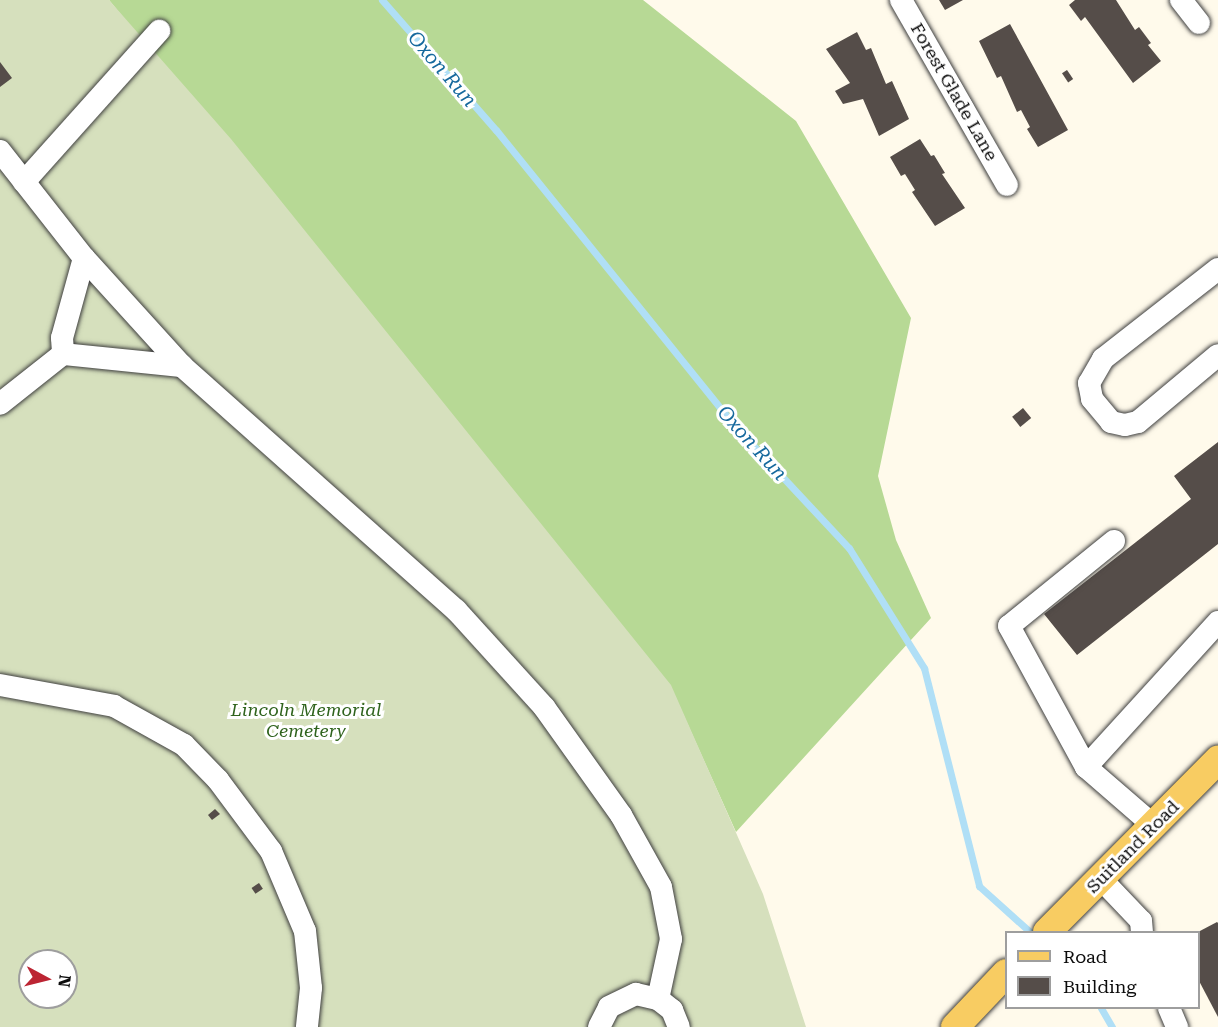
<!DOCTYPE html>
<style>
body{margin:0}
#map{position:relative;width:1218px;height:1027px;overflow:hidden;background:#fffaeb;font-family:"Roboto Serif",serif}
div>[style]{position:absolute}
.forest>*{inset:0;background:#b7d995}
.cemetery>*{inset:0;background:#d6e0bd}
.stream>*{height:7px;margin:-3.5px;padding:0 3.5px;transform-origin:3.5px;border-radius:3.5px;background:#b0dff6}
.building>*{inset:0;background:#554d49;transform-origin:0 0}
.roads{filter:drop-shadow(0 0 2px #3f3f3f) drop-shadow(0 0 2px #3f3f3f)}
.minor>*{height:22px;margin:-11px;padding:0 11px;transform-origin:11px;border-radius:11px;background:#fff}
.major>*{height:28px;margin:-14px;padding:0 14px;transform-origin:14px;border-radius:14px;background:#f8cc62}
span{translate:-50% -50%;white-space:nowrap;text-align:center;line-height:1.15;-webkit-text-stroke:6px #fff;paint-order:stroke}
.street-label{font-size:18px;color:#0c0c0c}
.park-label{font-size:18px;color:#2f631d;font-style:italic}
.water-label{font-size:20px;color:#16699d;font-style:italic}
.legend{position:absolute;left:1005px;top:931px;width:195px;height:78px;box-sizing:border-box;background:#fff;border:2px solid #9e9e9e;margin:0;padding:8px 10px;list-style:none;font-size:18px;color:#0c0c0c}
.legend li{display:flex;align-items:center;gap:12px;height:30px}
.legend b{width:30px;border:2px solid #9e9e9e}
.north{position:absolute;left:18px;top:949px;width:60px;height:60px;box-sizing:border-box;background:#fff;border:2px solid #9e9e9e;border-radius:50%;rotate:97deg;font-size:16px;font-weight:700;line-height:24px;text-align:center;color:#0c0c0c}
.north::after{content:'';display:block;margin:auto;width:21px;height:27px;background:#bc2533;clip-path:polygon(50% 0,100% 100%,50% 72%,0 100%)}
</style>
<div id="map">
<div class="forest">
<i style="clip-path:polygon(109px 0,643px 0,796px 121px,911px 318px,878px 476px,896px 540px,931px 618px,736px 832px,675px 696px)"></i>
</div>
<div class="cemetery">
<i style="clip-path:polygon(evenodd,0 0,109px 0,231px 139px,671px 685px,763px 894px,806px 1027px,0 1027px,0 0,30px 961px,66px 961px,66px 997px,30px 997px,30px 961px)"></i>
</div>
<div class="stream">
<i style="left:382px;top:0;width:173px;rotate:48.8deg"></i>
<i style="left:496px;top:130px;width:382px;rotate:51.1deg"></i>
<i style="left:736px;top:427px;width:166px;rotate:47deg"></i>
<i style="left:849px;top:548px;width:142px;rotate:58deg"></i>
<i style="left:924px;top:668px;width:225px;rotate:75.8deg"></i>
<i style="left:979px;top:886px;width:69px;rotate:42deg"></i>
<i style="left:1101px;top:1008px;width:22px;rotate:60deg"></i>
</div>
<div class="building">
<i style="clip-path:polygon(939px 0,963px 0,945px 10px)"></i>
<i style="clip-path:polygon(1075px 0,1116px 0,1135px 30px,1139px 27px,1151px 43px,1148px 45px,1161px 61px,1133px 83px,1085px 17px,1081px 21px,1069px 5px)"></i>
<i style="clip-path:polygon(1010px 24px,1068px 130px,1038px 147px,1027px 129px,1030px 127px,1021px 110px,1017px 112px,1001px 76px,997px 78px,979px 41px)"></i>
<i style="clip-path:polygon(857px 32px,866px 50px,871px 48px,886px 84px,892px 81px,909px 119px,879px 136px,863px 99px,843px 104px,835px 91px,850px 83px,826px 49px)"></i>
<i style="clip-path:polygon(0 62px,12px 78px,0 87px)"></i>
<i style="left:1067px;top:70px;width:11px;height:6px;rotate:56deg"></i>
<i style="clip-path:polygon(920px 139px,931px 156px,934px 155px,945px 173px,942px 174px,965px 208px,935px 226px,912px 192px,915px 190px,905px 174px,901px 176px,890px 157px)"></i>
<i style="left:1023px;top:408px;width:13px;height:14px;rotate:51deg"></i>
<i style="clip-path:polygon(1218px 442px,1218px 544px,1077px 655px,1044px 614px,1191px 499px,1174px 476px)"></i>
<i style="clip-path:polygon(215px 809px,220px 814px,212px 820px,208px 815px)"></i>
<i style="left:259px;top:883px;width:7px;height:9px;rotate:56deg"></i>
<i style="clip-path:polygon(1217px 922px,1218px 923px,1218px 1017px,1198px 979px,1198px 932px)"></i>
</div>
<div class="roads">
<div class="minor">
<i style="left:901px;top:0;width:213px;rotate:60.2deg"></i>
<i style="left:1181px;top:0;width:29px;rotate:52deg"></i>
<i style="left:0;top:151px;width:136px;rotate:51.9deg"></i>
<i style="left:84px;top:258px;width:83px;rotate:105.4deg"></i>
<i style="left:62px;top:338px;width:16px;rotate:86deg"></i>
<i style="left:63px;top:354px;width:80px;rotate:141.6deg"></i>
<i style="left:24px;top:182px;width:203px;rotate:-48.2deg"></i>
<i style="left:84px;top:258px;width:146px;rotate:47.8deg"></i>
<i style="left:182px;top:366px;width:367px;rotate:41.7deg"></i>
<i style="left:456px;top:610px;width:131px;rotate:47.8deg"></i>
<i style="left:544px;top:707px;width:133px;rotate:54.5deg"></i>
<i style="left:621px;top:815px;width:82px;rotate:60.9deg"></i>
<i style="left:661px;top:887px;width:53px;rotate:79.1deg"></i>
<i style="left:671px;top:939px;width:61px;rotate:102.2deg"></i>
<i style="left:1218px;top:269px;width:146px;rotate:142deg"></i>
<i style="left:1103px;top:359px;width:28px;rotate:120deg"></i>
<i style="left:1089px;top:383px;width:16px;rotate:79deg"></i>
<i style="left:1092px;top:399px;width:30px;rotate:50deg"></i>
<i style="left:1111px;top:422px;width:14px;rotate:12deg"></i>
<i style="left:1125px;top:425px;width:13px;rotate:-13deg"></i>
<i style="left:1138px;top:422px;width:104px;rotate:-39.9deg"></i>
<i style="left:63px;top:354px;width:120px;rotate:5.8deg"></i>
<i style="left:1114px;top:541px;width:135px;rotate:141deg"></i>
<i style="left:1009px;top:626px;width:161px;rotate:61.4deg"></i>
<i style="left:1086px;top:767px;width:90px;rotate:40.9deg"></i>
<i style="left:0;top:685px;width:116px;rotate:10.4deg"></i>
<i style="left:114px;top:706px;width:80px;rotate:29.1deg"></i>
<i style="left:184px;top:745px;width:49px;rotate:45.8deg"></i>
<i style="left:218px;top:780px;width:89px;rotate:53.3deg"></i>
<i style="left:271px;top:851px;width:87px;rotate:67deg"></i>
<i style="left:305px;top:931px;width:57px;rotate:84deg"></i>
<i style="left:311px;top:988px;width:39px;rotate:96deg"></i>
<i style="left:1086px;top:767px;width:196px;rotate:-47.7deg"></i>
<i style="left:1101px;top:879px;width:58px;rotate:46.4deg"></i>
<i style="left:1141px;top:921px;width:11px;rotate:85deg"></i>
<i style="left:1169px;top:1008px;width:21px;rotate:67deg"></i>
<i style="left:599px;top:1027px;width:22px;rotate:-63deg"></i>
<i style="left:609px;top:1007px;width:30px;rotate:-26deg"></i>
<i style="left:636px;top:994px;width:23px;rotate:13deg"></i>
<i style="left:658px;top:999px;width:18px;rotate:38deg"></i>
<i style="left:672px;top:1010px;width:18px;rotate:68deg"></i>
</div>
<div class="major">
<i style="left:1047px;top:932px;width:243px;rotate:-45.2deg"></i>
<i style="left:955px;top:1027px;width:74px;rotate:-46.6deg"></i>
</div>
</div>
<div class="street-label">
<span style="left:954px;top:92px;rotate:60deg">Forest Glade Lane</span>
<span style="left:1133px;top:847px;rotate:-45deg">Suitland Road</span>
</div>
<div class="park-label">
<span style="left:306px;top:721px">Lincoln Memorial<br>Cemetery</span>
</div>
<div class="water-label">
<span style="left:442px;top:69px;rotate:49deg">Oxon Run</span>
<span style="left:752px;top:443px;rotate:48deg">Oxon Run</span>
</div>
<ul class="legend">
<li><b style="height:8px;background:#f8cc62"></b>Road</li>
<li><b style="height:16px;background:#554d49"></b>Building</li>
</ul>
<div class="north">N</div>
</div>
